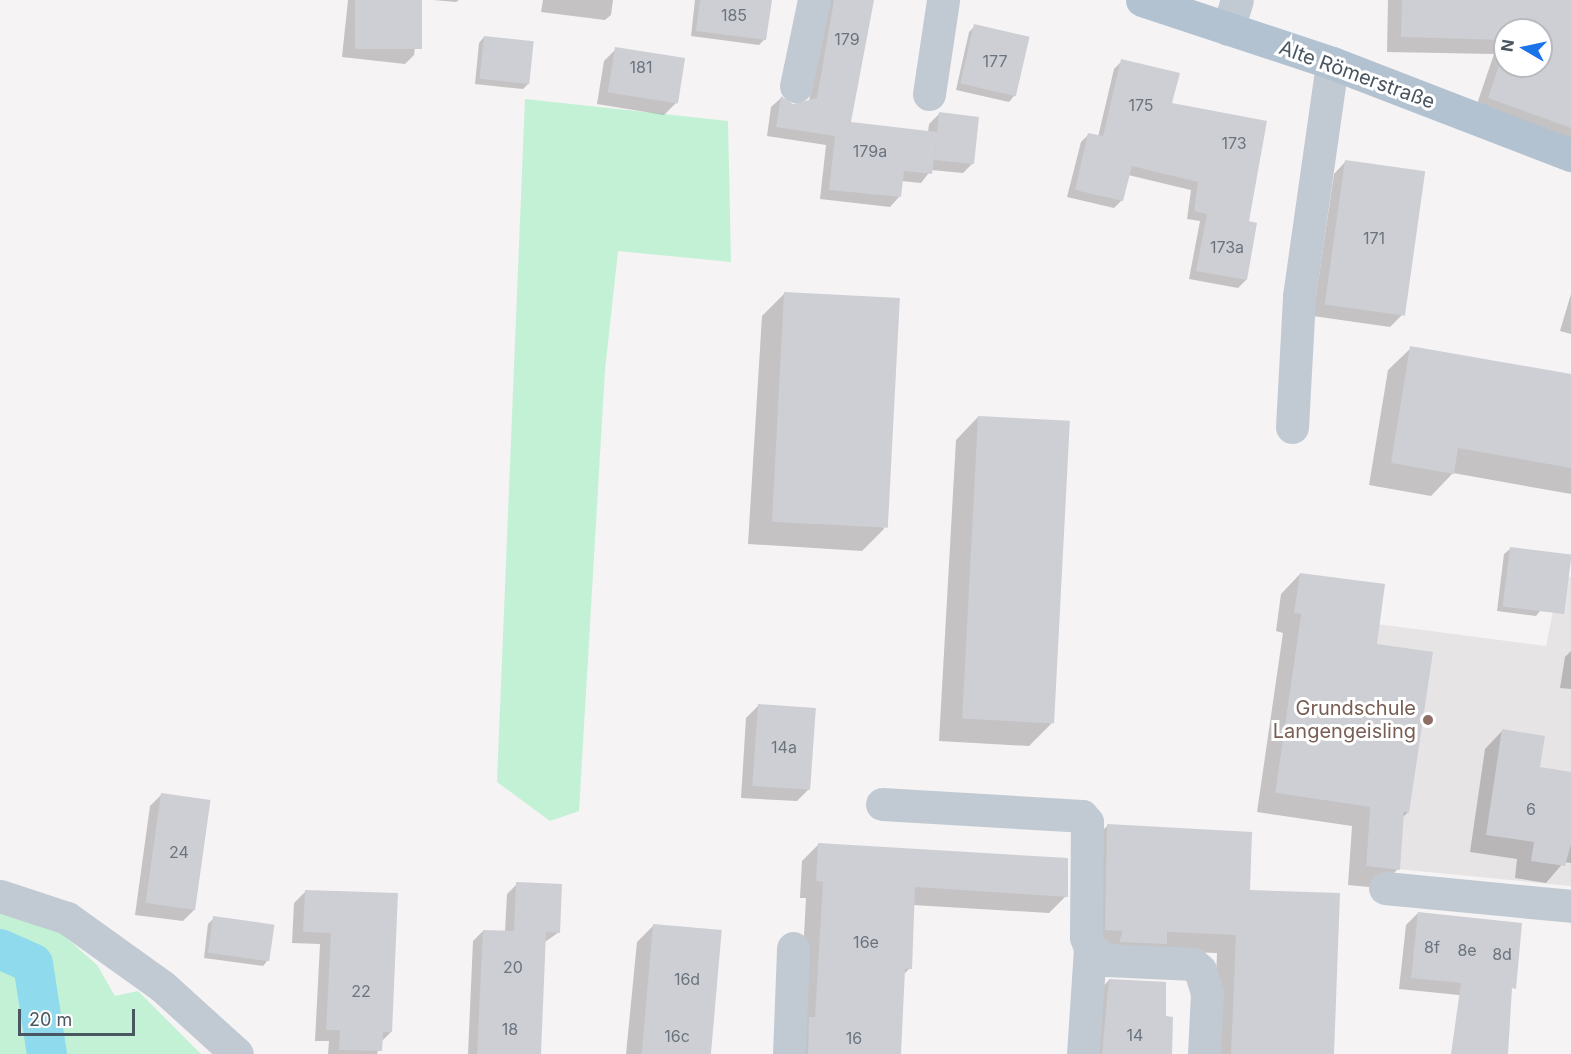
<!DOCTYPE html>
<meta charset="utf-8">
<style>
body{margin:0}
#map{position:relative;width:1571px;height:1054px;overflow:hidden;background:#f5f3f3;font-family:Inter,sans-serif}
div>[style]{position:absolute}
.education>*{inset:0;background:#e6e4e5}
.green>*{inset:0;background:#c3f1d5}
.shadow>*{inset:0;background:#0003}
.canal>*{height:40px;margin:-20px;padding:0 20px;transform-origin:20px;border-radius:20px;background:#90daee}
.building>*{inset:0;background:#cdcfd5;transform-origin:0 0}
.minor>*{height:33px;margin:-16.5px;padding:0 16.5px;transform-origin:16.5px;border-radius:16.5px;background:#c1cad2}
.major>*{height:33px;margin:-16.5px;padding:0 16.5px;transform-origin:16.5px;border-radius:16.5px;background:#b3c2d1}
.dots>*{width:16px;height:16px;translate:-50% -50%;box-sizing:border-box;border:3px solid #fff;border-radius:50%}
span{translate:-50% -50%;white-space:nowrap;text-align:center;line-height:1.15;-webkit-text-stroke:6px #fff;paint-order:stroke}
.number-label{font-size:16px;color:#6b747e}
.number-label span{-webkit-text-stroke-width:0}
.street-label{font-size:20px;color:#4a5661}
.education-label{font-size:20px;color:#785e54}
.right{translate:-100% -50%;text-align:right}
.north{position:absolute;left:1493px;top:18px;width:60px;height:60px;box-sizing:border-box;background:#fff;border:2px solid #b7bbc0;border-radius:50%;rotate:279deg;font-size:16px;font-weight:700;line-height:24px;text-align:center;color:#4a5661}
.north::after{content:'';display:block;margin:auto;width:21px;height:27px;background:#1a73e8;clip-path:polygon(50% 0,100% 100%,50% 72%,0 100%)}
.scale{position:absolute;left:18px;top:1009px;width:117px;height:27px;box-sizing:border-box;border:3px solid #4a5661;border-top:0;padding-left:8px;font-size:18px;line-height:21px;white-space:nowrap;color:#4a5661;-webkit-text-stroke:4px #fff;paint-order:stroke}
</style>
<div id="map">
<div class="education">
<i style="clip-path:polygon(1560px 576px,1571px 577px,1571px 886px,1366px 866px,1370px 807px,1275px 793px,1301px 614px,1546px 646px)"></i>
</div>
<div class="green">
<i style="clip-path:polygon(525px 99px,728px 121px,731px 262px,618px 251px,605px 370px,579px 811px,550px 821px,497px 782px)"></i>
<i style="clip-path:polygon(0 914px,51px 924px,97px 965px,115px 996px,138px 991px,201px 1054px,0 1054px)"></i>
</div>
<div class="shadow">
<i style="clip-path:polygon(348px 0,421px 0,414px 55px,405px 64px,342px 57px)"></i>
<i style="clip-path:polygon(433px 0,459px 0,456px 2px)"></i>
<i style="clip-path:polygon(543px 0,613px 0,611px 15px,605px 20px,541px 12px)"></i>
<i style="clip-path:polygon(695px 0,770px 0,765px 39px,759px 45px,691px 36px)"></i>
<i style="clip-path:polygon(830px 0,871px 0,850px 124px,928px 132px,929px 124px,939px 114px,973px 163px,963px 173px,931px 170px,921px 183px,901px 181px,899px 197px,890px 207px,820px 199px,826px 145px,767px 136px,771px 107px,781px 98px,792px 106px,809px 101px)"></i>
<i style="clip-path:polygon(evenodd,1388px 0,1571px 0,1571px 148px,1474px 113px,1494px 54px,1387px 52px,1388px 0,1505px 30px,1541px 30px,1541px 66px,1505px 66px,1505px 30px)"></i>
<i style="clip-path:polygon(975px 26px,1014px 96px,1009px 102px,956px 90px,969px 32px)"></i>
<i style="clip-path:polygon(484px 37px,529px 83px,523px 89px,475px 84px,479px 43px)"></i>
<i style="clip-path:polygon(616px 49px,676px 103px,664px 115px,597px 104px,604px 61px)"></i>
<i style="clip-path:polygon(1122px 61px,1171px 104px,1247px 223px,1246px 280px,1238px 288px,1189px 279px,1200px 221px,1187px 219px,1191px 190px,1128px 175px,1122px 200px,1114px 208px,1067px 197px,1081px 142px,1089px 134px,1098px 137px,1114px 69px)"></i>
<i style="clip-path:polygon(1346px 161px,1402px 315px,1390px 327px,1313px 316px,1334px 174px)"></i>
<i style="clip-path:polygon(784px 294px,884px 529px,862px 551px,748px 544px,762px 316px)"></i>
<i style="clip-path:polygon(1571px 294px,1571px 334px,1560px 331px)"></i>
<i style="clip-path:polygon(1411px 348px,1571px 376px,1571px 494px,1453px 473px,1431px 496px,1369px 485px,1388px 370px)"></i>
<i style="clip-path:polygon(978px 417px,1051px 724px,1029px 746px,939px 741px,956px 440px)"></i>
<i style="clip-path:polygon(1510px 549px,1541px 610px,1536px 616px,1497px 611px,1504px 554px)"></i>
<i style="clip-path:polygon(1300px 574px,1375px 645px,1408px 812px,1402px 818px,1398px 869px,1379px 888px,1348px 885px,1352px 826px,1257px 812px,1283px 633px,1276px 631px,1281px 594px)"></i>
<i style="clip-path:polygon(1571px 651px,1571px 689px,1560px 688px,1565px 657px)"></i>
<i style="clip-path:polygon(758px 706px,809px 789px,797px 801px,741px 798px,746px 718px)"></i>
<i style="clip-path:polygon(1502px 731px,1538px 769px,1571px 773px,1571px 863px,1564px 862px,1546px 883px,1515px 878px,1517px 859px,1470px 852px,1485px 749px)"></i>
<i style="clip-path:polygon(162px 794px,195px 909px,183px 921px,135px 915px,150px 806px)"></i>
<i style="clip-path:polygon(1108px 825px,1248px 891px,1332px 1054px,1213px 1054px,1217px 953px,1158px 951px,1101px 961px,1089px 845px)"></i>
<i style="clip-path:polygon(819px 844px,1066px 896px,1049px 913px,913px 905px,910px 968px,903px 975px,900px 1054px,792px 1054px,799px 1029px,806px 898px,800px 898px,802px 861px)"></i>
<i style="clip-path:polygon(517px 884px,559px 932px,545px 942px,540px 1054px,468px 1054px,473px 941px,483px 931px,505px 932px,507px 894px)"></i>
<i style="clip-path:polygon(306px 891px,391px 1032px,381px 1042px,377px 1054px,328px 1054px,329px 1041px,315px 1041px,320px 944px,292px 943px,294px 903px)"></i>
<i style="clip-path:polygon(1418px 913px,1469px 996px,1399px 989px,1406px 925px)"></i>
<i style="clip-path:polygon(214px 918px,268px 960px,263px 966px,204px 958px,208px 924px)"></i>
<i style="clip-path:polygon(654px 925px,709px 1054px,626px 1054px,637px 942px)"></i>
<i style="clip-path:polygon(1109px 980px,1164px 1018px,1170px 1054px,1092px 1054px,1097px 993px)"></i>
</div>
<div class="canal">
<i style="left:0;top:949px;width:36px;rotate:24deg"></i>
<i style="left:33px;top:964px;width:91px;rotate:81.2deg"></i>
</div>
<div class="building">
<i style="left:355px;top:0;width:67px;height:49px"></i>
<i style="clip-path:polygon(700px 0,772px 0,766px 40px,696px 31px)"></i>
<i style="clip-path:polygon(834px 0,874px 0,851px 122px,937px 132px,939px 112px,979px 117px,974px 164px,934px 160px,937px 133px,932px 174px,904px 171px,901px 197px,829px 190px,835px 136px,776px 127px,781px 96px,793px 104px,817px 98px)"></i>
<i style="clip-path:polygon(1402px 0,1571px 0,1571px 128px,1488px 98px,1505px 48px,1505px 66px,1541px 66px,1541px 30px,1505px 30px,1505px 40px,1401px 37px)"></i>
<i style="left:974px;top:24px;width:57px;height:61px;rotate:13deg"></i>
<i style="left:484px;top:36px;width:50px;height:43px;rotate:6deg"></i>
<i style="left:615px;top:47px;width:71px;height:46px;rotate:9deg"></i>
<i style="clip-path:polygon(1121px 59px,1180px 73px,1172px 103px,1267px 121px,1249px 221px,1257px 223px,1247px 280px,1196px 271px,1207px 214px,1194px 211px,1198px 182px,1132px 166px,1123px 201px,1075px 190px,1088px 133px,1103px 136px)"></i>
<i style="left:1345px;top:160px;width:81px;height:146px;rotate:8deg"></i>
<i style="left:784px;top:292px;width:116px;height:230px;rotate:3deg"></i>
<i style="clip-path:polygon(1410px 346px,1571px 374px,1571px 468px,1458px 448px,1454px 474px,1391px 463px)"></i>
<i style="left:978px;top:416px;width:92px;height:303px;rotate:3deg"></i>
<i style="left:1510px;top:547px;width:62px;height:60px;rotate:7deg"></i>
<i style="clip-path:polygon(1300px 573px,1385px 584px,1377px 644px,1433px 652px,1409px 813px,1404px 812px,1400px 870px,1366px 866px,1370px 807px,1275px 793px,1301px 614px,1294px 613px)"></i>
<i style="left:758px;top:704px;width:58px;height:82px;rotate:4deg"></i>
<i style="clip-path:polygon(1502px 729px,1545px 736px,1540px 767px,1571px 772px,1571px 844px,1565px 866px,1531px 861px,1534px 842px,1486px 835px)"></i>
<i style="left:161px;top:793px;width:50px;height:111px;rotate:8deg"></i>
<i style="clip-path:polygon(1107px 824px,1252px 832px,1250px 890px,1340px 893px,1334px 1054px,1231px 1054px,1236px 935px,1167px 932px,1167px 944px,1119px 942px,1123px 931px,1105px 930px)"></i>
<i style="clip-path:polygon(818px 843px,1068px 858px,1068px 897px,915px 887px,912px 969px,905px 969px,901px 1054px,808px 1054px,809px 1017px,815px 1017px,823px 882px,816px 881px)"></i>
<i style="clip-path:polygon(516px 882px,562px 884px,560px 933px,546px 932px,541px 1054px,477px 1054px,483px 930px,514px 931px)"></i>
<i style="clip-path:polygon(305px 890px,398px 893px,392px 1032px,383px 1032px,382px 1051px,339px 1050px,340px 1030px,326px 1030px,331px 933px,303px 932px)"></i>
<i style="clip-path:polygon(1418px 912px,1522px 923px,1516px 989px,1512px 988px,1508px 1054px,1451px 1054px,1461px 983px,1411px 978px)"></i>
<i style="left:213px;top:916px;width:62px;height:37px;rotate:8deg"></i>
<i style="left:653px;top:924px;width:69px;height:131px;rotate:5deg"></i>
<i style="clip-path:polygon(1109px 979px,1166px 982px,1166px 1016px,1173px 1017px,1172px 1054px,1102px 1054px)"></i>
</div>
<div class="minor">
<i style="left:1228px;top:29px;width:30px;rotate:-73deg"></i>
<i style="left:796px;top:86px;width:88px;rotate:-78.2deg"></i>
<i style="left:929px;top:94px;width:95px;rotate:-81.5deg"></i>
<i style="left:1292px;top:427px;width:131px;rotate:-86.9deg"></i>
<i style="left:1299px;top:296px;width:235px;rotate:-81.9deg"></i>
<i style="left:882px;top:804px;width:200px;rotate:3.4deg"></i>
<i style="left:1082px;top:816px;width:8px;rotate:50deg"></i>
<i style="left:1087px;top:822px;width:115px;rotate:90.5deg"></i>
<i style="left:1086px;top:937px;width:12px;rotate:70deg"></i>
<i style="left:1090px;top:948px;width:21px;rotate:35deg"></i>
<i style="left:1107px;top:960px;width:86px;rotate:2.7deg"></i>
<i style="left:1193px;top:964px;width:9px;rotate:41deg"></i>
<i style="left:1200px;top:970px;width:24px;rotate:73deg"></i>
<i style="left:1207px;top:993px;width:61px;rotate:92.8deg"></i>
<i style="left:1385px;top:888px;width:187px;rotate:5.5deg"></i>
<i style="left:0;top:896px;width:71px;rotate:18.2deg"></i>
<i style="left:67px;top:918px;width:117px;rotate:35.6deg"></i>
<i style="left:162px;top:986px;width:101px;rotate:42.2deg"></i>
<i style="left:789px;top:1054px;width:106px;rotate:-87.8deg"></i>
<i style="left:1083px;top:1054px;width:106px;rotate:-86.2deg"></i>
</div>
<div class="major">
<i style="left:1142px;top:0;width:200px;rotate:18.3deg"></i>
<i style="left:1332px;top:63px;width:256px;rotate:21.1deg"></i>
</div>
<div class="dots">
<i style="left:1428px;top:720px;background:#8d6e63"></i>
</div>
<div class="number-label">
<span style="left:734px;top:15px">185</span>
<span style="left:847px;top:39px">179</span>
<span style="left:995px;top:61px">177</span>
<span style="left:641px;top:67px">181</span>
<span style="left:1141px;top:105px">175</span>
<span style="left:1234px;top:143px">173</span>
<span style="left:870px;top:151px">179a</span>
<span style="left:1374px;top:238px">171</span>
<span style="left:1227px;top:247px">173a</span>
<span style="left:784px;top:747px">14a</span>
<span style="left:1531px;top:809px">6</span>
<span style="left:179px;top:852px">24</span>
<span style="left:866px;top:942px">16e</span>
<span style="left:1432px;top:947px">8f</span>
<span style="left:1467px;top:950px">8e</span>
<span style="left:1502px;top:954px">8d</span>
<span style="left:513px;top:967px">20</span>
<span style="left:687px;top:979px">16d</span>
<span style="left:361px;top:991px">22</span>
<span style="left:510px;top:1029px">18</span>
<span style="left:1135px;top:1035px">14</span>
<span style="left:677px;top:1036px">16c</span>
<span style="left:854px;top:1038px">16</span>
</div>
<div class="street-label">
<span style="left:1357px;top:75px;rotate:20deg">Alte Römerstraße</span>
</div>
<div class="education-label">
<span class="right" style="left:1416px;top:720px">Grundschule<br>Langengeisling</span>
</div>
<div class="north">N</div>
<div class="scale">20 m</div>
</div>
